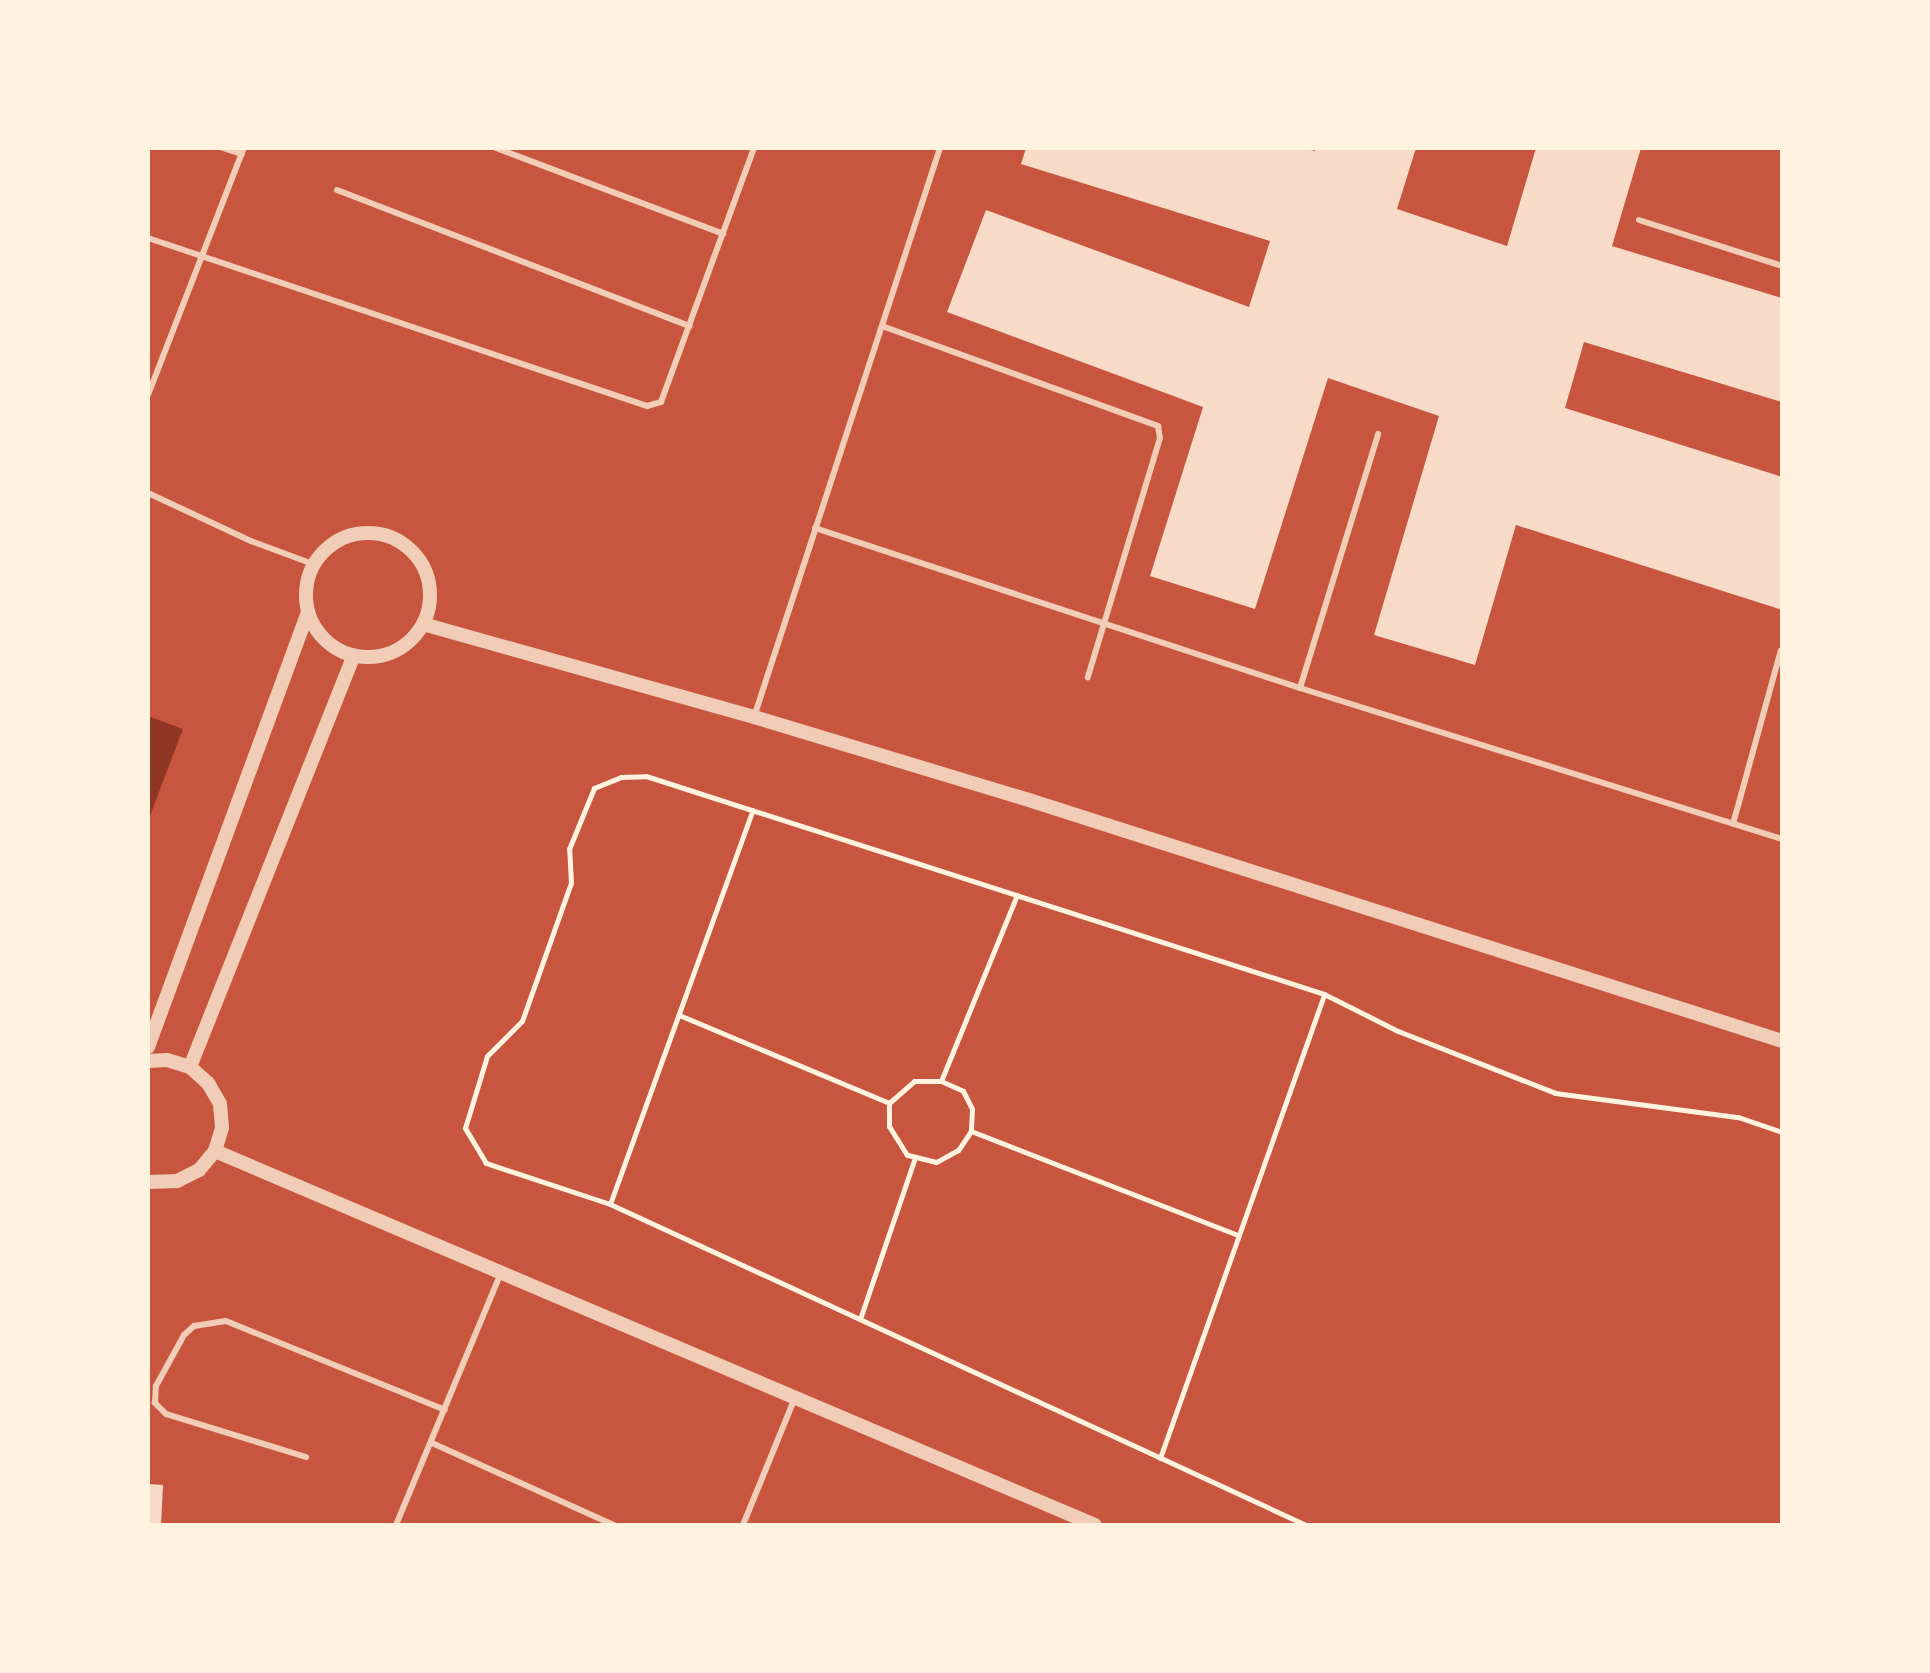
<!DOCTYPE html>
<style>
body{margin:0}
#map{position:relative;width:1930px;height:1673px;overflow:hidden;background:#c8553d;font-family:"Source Sans 3",sans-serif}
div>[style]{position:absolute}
.water>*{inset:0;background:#8f3625}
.building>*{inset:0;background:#f7dbc8}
.path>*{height:5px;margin:-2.5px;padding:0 2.5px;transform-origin:2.5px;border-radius:2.5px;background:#fff3e0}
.service>*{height:6px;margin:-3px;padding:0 3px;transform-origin:3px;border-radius:3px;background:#f1ccb7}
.tertiary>*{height:14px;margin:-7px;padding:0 7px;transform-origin:7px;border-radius:7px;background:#f1ccb7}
.tertiary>.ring{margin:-7px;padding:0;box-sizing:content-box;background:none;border:14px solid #f1ccb7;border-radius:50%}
span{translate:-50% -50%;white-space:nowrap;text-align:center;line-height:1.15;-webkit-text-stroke:6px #fff3e0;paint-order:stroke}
.frame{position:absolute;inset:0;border:150px solid #fff3e0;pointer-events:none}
</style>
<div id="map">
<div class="water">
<i style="clip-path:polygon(148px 716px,183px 729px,148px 821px)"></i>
</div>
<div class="building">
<i style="clip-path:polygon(1026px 148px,1304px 148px,1315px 151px,1316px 148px,1416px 148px,1397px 209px,1507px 246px,1536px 148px,1641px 148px,1612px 246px,1782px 298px,1782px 402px,1584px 342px,1565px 408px,1782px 477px,1782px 610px,1516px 525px,1475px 665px,1374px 635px,1439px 416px,1328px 378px,1255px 609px,1150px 576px,1203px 407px,947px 312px,986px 210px,1249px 307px,1270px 241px,1021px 164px)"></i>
<i style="clip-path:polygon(148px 1484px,163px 1485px,161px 1525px,148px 1525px)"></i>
</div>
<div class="path">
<i style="left:679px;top:1015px;width:228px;rotate:22.7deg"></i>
<i style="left:914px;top:1081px;width:27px"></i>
<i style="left:941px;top:1081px;width:24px;rotate:24deg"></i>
<i style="left:963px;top:1091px;width:20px;rotate:63deg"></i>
<i style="left:972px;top:1109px;width:22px;rotate:93deg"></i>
<i style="left:971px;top:1131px;width:23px;rotate:124deg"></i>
<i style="left:958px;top:1150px;width:25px;rotate:151deg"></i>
<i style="left:936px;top:1162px;width:30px;rotate:-166deg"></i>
<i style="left:907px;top:1155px;width:34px;rotate:-122deg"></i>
<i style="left:889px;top:1126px;width:23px;rotate:-90deg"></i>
<i style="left:889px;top:1103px;width:33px;rotate:-41deg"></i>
<i style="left:941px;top:1081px;width:201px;rotate:-67.8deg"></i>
<i style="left:971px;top:1131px;width:287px;rotate:21.3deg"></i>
<i style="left:610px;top:1204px;width:419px;rotate:-70.1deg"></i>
<i style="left:860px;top:1319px;width:171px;rotate:-71.2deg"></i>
<i style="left:1160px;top:1458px;width:492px;rotate:-70.5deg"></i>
<i style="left:1306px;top:1525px;width:766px;rotate:-155.24deg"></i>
<i style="left:610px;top:1204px;width:131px;rotate:-161.7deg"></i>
<i style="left:486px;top:1163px;width:41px;rotate:-121deg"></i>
<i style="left:465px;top:1128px;width:75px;rotate:-73deg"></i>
<i style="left:487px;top:1056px;width:49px;rotate:-45deg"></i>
<i style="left:522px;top:1021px;width:146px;rotate:-70.5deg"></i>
<i style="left:571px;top:883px;width:34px;rotate:-93deg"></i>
<i style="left:569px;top:849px;width:66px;rotate:-67.7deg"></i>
<i style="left:594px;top:788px;width:29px;rotate:-22deg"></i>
<i style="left:621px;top:777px;width:25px;rotate:-2deg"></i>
<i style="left:646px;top:776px;width:712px;rotate:17.82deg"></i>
<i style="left:1324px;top:994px;width:83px;rotate:26.6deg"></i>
<i style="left:1398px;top:1031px;width:169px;rotate:21.5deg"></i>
<i style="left:1555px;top:1093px;width:185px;rotate:7.5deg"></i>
<i style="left:1738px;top:1117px;width:46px;rotate:18.8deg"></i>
</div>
<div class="service">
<i style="left:223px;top:148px;width:20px;rotate:18deg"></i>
<i style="left:496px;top:148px;width:243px;rotate:20.7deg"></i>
<i style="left:337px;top:190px;width:378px;rotate:21.1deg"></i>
<i style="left:1639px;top:220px;width:150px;rotate:17.8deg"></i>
<i style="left:148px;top:238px;width:527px;rotate:18.61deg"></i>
<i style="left:647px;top:406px;width:15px;rotate:-16deg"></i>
<i style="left:661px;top:402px;width:270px;rotate:-69.9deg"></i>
<i style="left:882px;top:326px;width:294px;rotate:19.9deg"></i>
<i style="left:1158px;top:426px;width:12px;rotate:81deg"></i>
<i style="left:1160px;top:438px;width:250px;rotate:106.8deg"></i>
<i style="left:148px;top:395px;width:265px;rotate:-68.8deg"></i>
<i style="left:148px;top:493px;width:114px;rotate:25deg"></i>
<i style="left:251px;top:541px;width:66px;rotate:20.4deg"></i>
<i style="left:815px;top:528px;width:511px;rotate:18.26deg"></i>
<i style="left:1300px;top:688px;width:505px;rotate:17.39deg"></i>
<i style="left:1300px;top:688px;width:266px;rotate:-72.9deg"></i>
<i style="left:754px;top:717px;width:599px;rotate:-71.9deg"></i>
<i style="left:1733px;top:824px;width:180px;rotate:-74.6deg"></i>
<i style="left:432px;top:1443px;width:200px;rotate:24.3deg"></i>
<i style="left:306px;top:1457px;width:146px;rotate:-162.9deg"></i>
<i style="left:166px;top:1414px;width:16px;rotate:-135deg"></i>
<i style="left:155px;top:1403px;width:17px;rotate:-87deg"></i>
<i style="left:156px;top:1386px;width:58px;rotate:-61.2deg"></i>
<i style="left:184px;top:1335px;width:13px;rotate:-42deg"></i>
<i style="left:194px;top:1326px;width:32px;rotate:-9deg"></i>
<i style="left:226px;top:1321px;width:236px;rotate:22.1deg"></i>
<i style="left:396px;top:1525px;width:273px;rotate:-67.4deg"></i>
<i style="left:743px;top:1525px;width:135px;rotate:-67.8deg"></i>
</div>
<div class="tertiary">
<i class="ring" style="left:306px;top:533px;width:110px;height:110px"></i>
<i style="left:423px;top:624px;width:344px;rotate:15.7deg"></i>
<i style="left:754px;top:717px;width:290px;rotate:16.8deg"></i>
<i style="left:1032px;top:801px;width:787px;rotate:17.74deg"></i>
<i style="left:148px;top:1047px;width:463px;rotate:-69.8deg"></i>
<i style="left:148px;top:1061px;width:19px;rotate:-3deg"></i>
<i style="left:167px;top:1060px;width:24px;rotate:17deg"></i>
<i style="left:190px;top:1067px;width:24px;rotate:42deg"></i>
<i style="left:208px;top:1083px;width:24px;rotate:60deg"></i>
<i style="left:220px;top:1104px;width:24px;rotate:85deg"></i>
<i style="left:222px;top:1128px;width:24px;rotate:107deg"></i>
<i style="left:215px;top:1151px;width:25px;rotate:130deg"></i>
<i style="left:199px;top:1170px;width:25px;rotate:153deg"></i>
<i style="left:177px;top:1181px;width:29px;rotate:178deg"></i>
<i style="left:190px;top:1067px;width:443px;rotate:-68.3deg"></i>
<i style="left:215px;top:1151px;width:956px;rotate:23.03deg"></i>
</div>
<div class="frame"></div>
</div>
